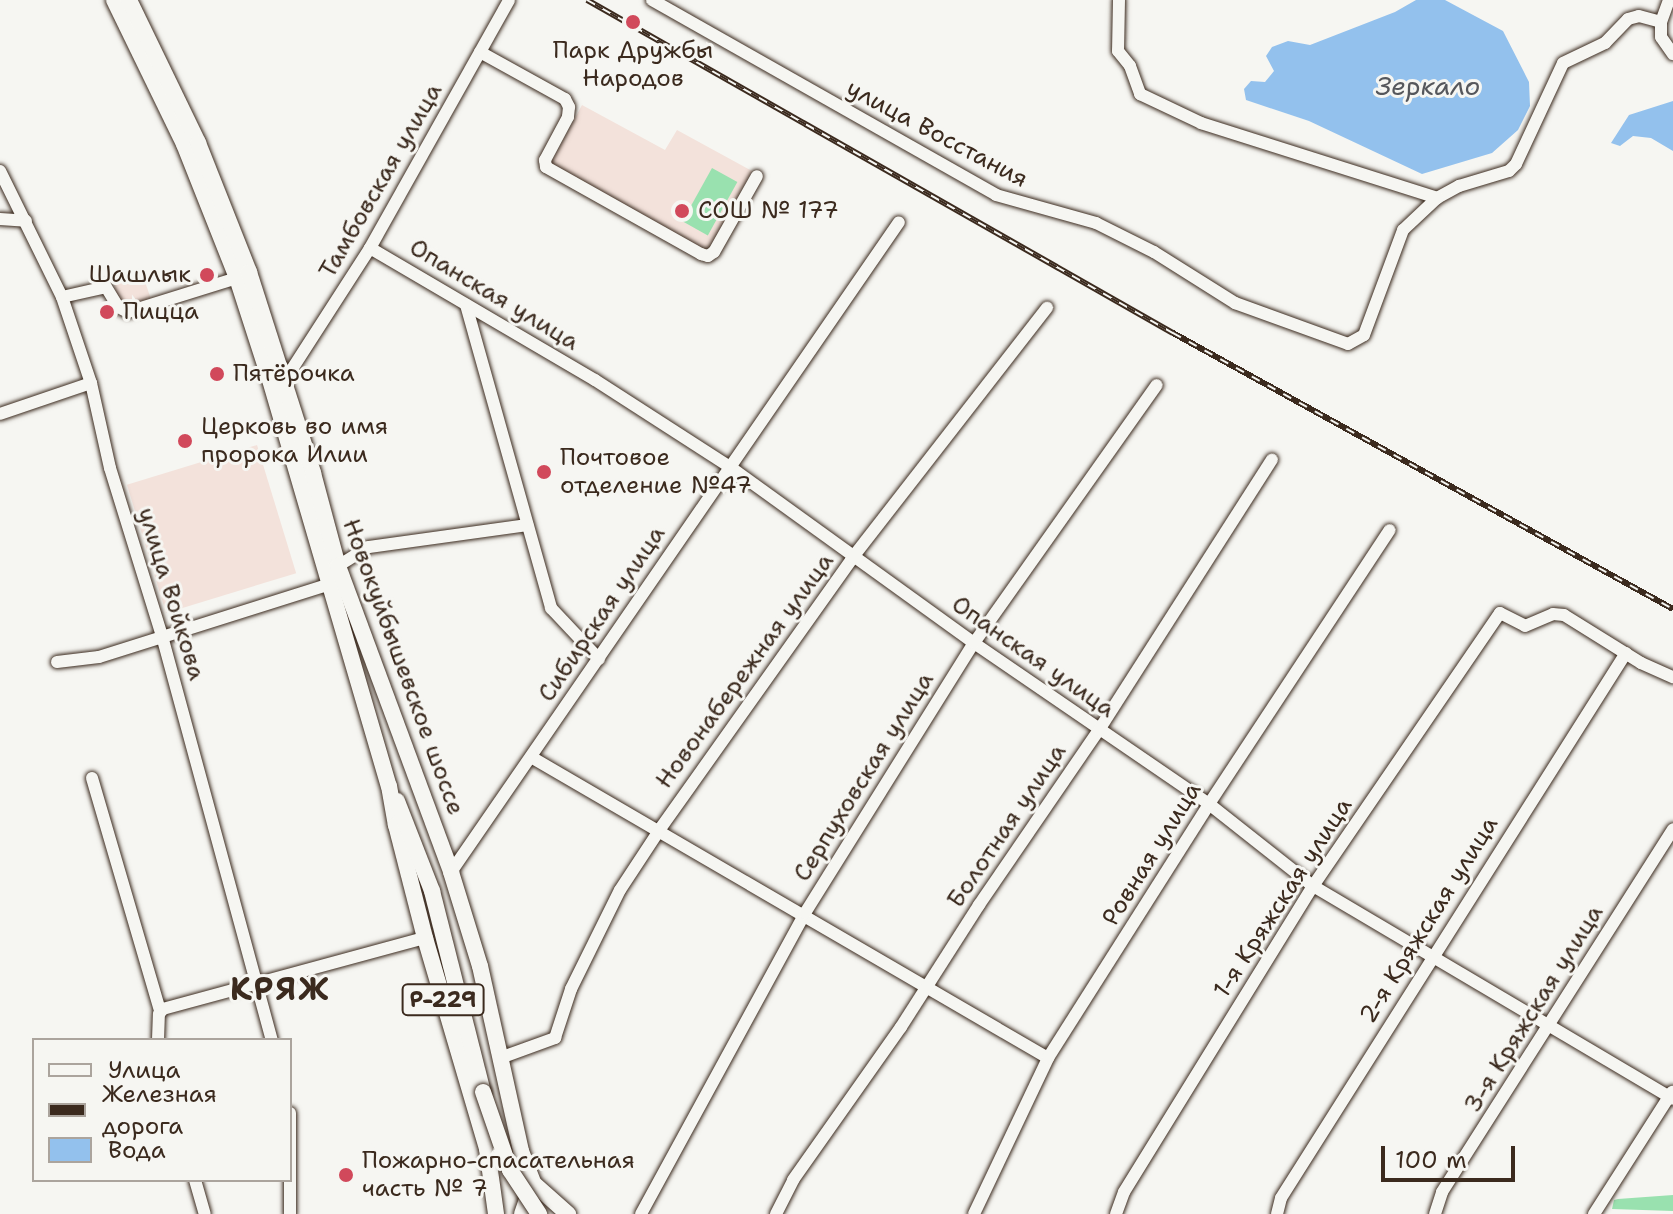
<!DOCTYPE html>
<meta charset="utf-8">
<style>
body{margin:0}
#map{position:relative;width:1673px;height:1214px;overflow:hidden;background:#f6f6f2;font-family:"Shantell Sans",sans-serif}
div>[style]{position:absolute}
.built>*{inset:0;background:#f3e2db;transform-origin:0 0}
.green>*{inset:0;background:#99e1af;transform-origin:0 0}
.water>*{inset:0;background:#93c1ed}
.roads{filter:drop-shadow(0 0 2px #3b2a1e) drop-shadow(0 0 2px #3b2a1e)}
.minor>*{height:12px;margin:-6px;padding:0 6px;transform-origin:6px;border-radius:6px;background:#f6f6f2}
.major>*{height:16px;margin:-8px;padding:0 8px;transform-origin:8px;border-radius:8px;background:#f6f6f2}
.rail>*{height:6px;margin-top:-3px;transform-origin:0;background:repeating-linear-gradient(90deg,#f6f6f2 0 9px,#3b2a1e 0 18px);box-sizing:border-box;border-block:2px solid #3b2a1e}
.bridges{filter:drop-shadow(0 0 2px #3b2a1e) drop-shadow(0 0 2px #3b2a1e)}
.major-bridge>*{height:16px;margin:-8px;padding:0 8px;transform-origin:8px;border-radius:8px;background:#f6f6f2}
.dots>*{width:22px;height:22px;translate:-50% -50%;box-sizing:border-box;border:4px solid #f6f6f2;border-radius:50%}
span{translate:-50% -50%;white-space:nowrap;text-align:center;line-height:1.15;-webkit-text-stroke:6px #f6f6f2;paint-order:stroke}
.shield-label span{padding:2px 6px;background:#f6f6f2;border:2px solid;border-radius:6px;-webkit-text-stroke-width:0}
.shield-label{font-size:22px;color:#3b2a1e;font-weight:700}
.poi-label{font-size:24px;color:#3b2a1e}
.left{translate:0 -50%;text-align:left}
.right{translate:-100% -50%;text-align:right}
.street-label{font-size:24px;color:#3b2a1e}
.water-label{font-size:26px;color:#55575c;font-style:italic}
.district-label{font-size:32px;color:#3b2a1e;font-weight:700;letter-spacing:2px}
.legend{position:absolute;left:32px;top:1038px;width:260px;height:144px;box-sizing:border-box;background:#f6f6f2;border:2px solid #aba49d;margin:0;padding:10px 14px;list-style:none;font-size:24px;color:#3b2a1e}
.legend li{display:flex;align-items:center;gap:16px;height:40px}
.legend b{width:40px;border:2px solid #aba49d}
.scale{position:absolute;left:1381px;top:1146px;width:134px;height:36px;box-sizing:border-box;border:4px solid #3b2a1e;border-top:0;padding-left:10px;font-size:24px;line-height:28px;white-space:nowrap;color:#3b2a1e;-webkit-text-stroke:6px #f6f6f2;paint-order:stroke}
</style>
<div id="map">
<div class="built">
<i style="clip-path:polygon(582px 105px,665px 150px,677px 130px,752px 171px,708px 251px,550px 165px)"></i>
<i style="clip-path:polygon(142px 273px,152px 302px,128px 310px,120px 303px,113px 282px)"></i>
<i style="left:257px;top:445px;width:134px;height:136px;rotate:73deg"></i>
</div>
<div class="green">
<i style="left:712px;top:168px;width:29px;height:61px;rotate:29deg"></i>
<i style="clip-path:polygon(1673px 1195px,1673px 1211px,1612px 1209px,1614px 1200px,1618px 1199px)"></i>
</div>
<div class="water">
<i style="clip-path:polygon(1416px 0,1445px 0,1503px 31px,1529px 82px,1530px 106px,1518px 130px,1492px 153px,1422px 174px,1309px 121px,1246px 100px,1244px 89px,1251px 81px,1265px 82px,1274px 71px,1266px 56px,1272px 47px,1288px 41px,1310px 45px,1395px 12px)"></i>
<i style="clip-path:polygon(1673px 101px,1673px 151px,1651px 138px,1633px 136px,1620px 146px,1611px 143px,1629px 115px)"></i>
</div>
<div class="roads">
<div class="minor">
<i style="left:652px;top:0;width:395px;rotate:29.5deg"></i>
<i style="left:996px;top:195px;width:104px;rotate:15.6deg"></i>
<i style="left:1096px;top:223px;width:65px;rotate:26.6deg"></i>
<i style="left:1154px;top:252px;width:96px;rotate:32.2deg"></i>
<i style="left:1235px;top:303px;width:120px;rotate:19.9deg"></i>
<i style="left:1348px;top:344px;width:18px;rotate:-29deg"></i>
<i style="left:1364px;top:335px;width:112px;rotate:-69.6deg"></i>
<i style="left:1403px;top:230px;width:47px;rotate:-43.3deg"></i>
<i style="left:1437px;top:198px;width:25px;rotate:-29deg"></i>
<i style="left:1459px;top:186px;width:52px;rotate:-16.7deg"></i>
<i style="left:1509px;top:171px;width:10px;rotate:-45deg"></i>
<i style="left:1516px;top:164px;width:111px;rotate:-65deg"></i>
<i style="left:1563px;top:63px;width:47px;rotate:-25.5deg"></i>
<i style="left:1605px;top:43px;width:33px;rotate:-46deg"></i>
<i style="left:1628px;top:19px;width:11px;rotate:-15deg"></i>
<i style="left:1639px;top:16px;width:23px;rotate:15deg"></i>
<i style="left:1119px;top:0;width:51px;rotate:91.1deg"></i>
<i style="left:1118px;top:51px;width:19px;rotate:51deg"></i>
<i style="left:1130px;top:66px;width:30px;rotate:70deg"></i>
<i style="left:1140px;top:94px;width:68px;rotate:25.4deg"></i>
<i style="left:1201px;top:123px;width:248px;rotate:17.6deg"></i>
<i style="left:1669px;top:0;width:23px;rotate:110deg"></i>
<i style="left:1661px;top:22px;width:15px;rotate:90deg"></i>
<i style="left:1661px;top:37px;width:21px;rotate:55deg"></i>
<i style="left:480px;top:52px;width:97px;rotate:28.9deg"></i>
<i style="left:565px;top:99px;width:9px;rotate:63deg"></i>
<i style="left:569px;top:107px;width:10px;rotate:96deg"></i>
<i style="left:568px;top:117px;width:49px;rotate:118.1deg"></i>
<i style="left:545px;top:160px;width:7px;rotate:82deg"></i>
<i style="left:546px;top:167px;width:178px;rotate:29.3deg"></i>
<i style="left:701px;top:254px;width:7px;rotate:16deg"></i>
<i style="left:708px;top:256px;width:7px;rotate:-34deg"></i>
<i style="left:714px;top:252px;width:87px;rotate:-60.5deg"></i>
<i style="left:0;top:171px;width:140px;rotate:63.8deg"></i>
<i style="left:62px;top:297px;width:91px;rotate:71.4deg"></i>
<i style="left:91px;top:383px;width:87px;rotate:77.4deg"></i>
<i style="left:110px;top:468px;width:176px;rotate:72.8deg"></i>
<i style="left:162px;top:636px;width:419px;rotate:74.8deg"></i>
<i style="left:0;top:219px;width:26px;rotate:4deg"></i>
<i style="left:370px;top:248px;width:261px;rotate:30.4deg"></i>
<i style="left:595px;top:380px;width:161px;rotate:32.8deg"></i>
<i style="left:730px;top:467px;width:301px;rotate:35.8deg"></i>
<i style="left:974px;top:643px;width:285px;rotate:34.4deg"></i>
<i style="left:1209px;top:804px;width:132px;rotate:38.3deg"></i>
<i style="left:1313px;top:886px;width:418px;rotate:30.6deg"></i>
<i style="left:62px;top:297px;width:45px;rotate:-12.8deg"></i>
<i style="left:106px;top:287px;width:23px;rotate:59deg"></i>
<i style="left:118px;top:307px;width:11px;rotate:27deg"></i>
<i style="left:128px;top:312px;width:114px;rotate:-17.3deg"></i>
<i style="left:466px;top:305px;width:315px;rotate:74.3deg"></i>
<i style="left:551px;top:608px;width:70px;rotate:46.7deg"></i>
<i style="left:285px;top:380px;width:157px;rotate:-57.2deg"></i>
<i style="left:370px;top:248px;width:284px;rotate:-60.7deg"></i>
<i style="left:0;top:414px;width:96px;rotate:-18.8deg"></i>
<i style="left:338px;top:566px;width:36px;rotate:-32deg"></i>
<i style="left:369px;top:547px;width:160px;rotate:-7.9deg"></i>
<i style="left:57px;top:662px;width:42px;rotate:-6.8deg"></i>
<i style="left:99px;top:657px;width:240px;rotate:-17.5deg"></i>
<i style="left:531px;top:757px;width:598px;rotate:30.21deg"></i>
<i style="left:92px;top:778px;width:243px;rotate:73.7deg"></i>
<i style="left:451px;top:872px;width:789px;rotate:-55.42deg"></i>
<i style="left:158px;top:1040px;width:26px;rotate:-88deg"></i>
<i style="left:159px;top:1014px;width:6px;rotate:-51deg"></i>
<i style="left:163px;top:1009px;width:271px;rotate:-15.2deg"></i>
<i style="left:500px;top:1058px;width:59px;rotate:-20deg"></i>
<i style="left:555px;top:1038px;width:52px;rotate:-71.9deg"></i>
<i style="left:571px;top:989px;width:110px;rotate:-63.7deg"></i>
<i style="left:620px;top:890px;width:73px;rotate:-56.7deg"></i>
<i style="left:660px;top:829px;width:334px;rotate:-54.6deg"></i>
<i style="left:853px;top:557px;width:316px;rotate:-52.1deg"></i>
<i style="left:290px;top:1113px;width:101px;rotate:90deg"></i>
<i style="left:195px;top:1180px;width:35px;rotate:74deg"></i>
<i style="left:641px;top:1214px;width:343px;rotate:-61.4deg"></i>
<i style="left:805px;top:913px;width:319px;rotate:-58deg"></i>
<i style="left:974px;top:643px;width:316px;rotate:-54.7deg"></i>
<i style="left:776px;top:1214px;width:38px;rotate:-63deg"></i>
<i style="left:793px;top:1180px;width:187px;rotate:-54.8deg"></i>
<i style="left:901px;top:1027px;width:145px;rotate:-57.4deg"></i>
<i style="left:979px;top:905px;width:212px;rotate:-55.6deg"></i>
<i style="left:1099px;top:730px;width:321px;rotate:-57.4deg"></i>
<i style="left:974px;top:1214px;width:173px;rotate:-64.6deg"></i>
<i style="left:1048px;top:1058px;width:301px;rotate:-57.6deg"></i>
<i style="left:1209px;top:804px;width:328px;rotate:-56.6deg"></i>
<i style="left:1116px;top:1214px;width:23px;rotate:-70deg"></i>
<i style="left:1124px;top:1192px;width:360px;rotate:-58.3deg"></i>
<i style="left:1313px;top:886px;width:331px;rotate:-55.6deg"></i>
<i style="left:1500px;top:613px;width:28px;rotate:27deg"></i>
<i style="left:1525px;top:626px;width:30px;rotate:-23deg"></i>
<i style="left:1553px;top:614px;width:11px;rotate:5deg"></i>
<i style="left:1564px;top:615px;width:91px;rotate:31.9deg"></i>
<i style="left:1641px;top:663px;width:35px;rotate:24deg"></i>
<i style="left:1277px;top:1214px;width:16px;rotate:-76deg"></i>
<i style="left:1281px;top:1198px;width:645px;rotate:-57.67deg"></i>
<i style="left:1435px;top:1214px;width:23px;rotate:-72deg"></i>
<i style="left:1442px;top:1192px;width:430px;rotate:-57.5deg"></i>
<i style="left:1594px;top:1214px;width:145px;rotate:-57.4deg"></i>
</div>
<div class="major">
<i style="left:114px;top:0;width:160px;rotate:64.1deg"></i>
<i style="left:184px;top:144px;width:144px;rotate:68.4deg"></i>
<i style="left:237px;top:278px;width:107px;rotate:72.1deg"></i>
<i style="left:270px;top:380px;width:423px;rotate:73.7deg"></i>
<i style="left:389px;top:786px;width:40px;rotate:80deg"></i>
<i style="left:396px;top:825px;width:117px;rotate:75.6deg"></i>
<i style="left:425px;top:938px;width:220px;rotate:73.6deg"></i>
<i style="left:487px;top:1149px;width:66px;rotate:82.1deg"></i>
<i style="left:129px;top:0;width:159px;rotate:64.2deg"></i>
<i style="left:198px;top:143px;width:139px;rotate:68.4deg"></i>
<i style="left:249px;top:272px;width:211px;rotate:72.3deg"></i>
<i style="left:313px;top:473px;width:96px;rotate:75deg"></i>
<i style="left:338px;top:566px;width:326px;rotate:69.7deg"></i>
<i style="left:451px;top:872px;width:98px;rotate:72.9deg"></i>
<i style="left:480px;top:966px;width:189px;rotate:77.5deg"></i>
<i style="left:521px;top:1151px;width:34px;rotate:69deg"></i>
<i style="left:533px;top:1183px;width:47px;rotate:41.5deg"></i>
<i style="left:397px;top:801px;width:97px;rotate:68.7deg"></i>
<i style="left:432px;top:891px;width:207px;rotate:75.8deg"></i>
<i style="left:522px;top:1214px;width:28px;rotate:-71deg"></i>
</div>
</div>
<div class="rail">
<i style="left:587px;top:0;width:674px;rotate:29.61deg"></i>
<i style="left:1173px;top:333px;width:571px;rotate:28.9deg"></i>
</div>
<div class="bridges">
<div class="major-bridge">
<i style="left:483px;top:1092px;width:83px;rotate:70.9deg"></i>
<i style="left:510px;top:1170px;width:53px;rotate:56.6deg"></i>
</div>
</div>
<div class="dots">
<i style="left:633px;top:22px;background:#d1495b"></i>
<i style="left:682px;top:211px;background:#d1495b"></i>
<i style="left:207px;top:275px;background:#d1495b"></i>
<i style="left:107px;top:312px;background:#d1495b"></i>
<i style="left:217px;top:374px;background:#d1495b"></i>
<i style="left:185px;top:441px;background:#d1495b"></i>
<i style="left:544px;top:472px;background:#d1495b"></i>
<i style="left:346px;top:1175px;background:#d1495b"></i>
</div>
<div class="shield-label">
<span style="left:443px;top:1000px">Р-229</span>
</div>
<div class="poi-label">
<span style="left:633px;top:65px">Парк Дружбы<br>Народов</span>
<span class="left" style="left:698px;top:211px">СОШ № 177</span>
<span class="right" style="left:191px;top:275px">Шашлык</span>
<span class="left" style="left:123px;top:312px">Пицца</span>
<span class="left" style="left:233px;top:374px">Пятёрочка</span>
<span class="left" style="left:201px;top:441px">Церковь во имя<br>пророка Илии</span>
<span class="left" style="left:560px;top:472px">Почтовое<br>отделение №47</span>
<span class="left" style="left:362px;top:1175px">Пожарно-спасательная<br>часть № 7</span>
</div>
<div class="street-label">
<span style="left:937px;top:134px;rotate:28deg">улица Восстания</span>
<span style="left:381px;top:181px;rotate:-60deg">Тамбовская улица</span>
<span style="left:494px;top:295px;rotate:31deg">Опанская улица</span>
<span style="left:171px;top:594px;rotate:73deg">улица Войкова</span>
<span style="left:602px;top:614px;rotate:-56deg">Сибирская улица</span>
<span style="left:1033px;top:657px;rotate:35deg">Опанская улица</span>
<span style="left:403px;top:667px;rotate:70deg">Новокуйбышевское шоссе</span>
<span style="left:745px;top:671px;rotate:-54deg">Новонабережная улица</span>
<span style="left:864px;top:777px;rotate:-58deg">Серпуховская улица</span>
<span style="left:1007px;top:826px;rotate:-56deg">Болотная улица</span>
<span style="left:1152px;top:854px;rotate:-58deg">Ровная улица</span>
<span style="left:1283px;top:898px;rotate:-57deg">1-я Кряжская улица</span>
<span style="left:1429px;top:920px;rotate:-58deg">2-я Кряжская улица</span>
<span style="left:1534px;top:1009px;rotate:-58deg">3-я Кряжская улица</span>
</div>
<div class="water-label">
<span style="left:1428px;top:86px">Зеркало</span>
</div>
<div class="district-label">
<span style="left:280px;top:989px">КРЯЖ</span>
</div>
<ul class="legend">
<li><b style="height:10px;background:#f6f6f2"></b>Улица</li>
<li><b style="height:10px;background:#3b2a1e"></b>Железная дорога</li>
<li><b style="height:22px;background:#93c1ed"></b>Вода</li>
</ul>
<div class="scale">100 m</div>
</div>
